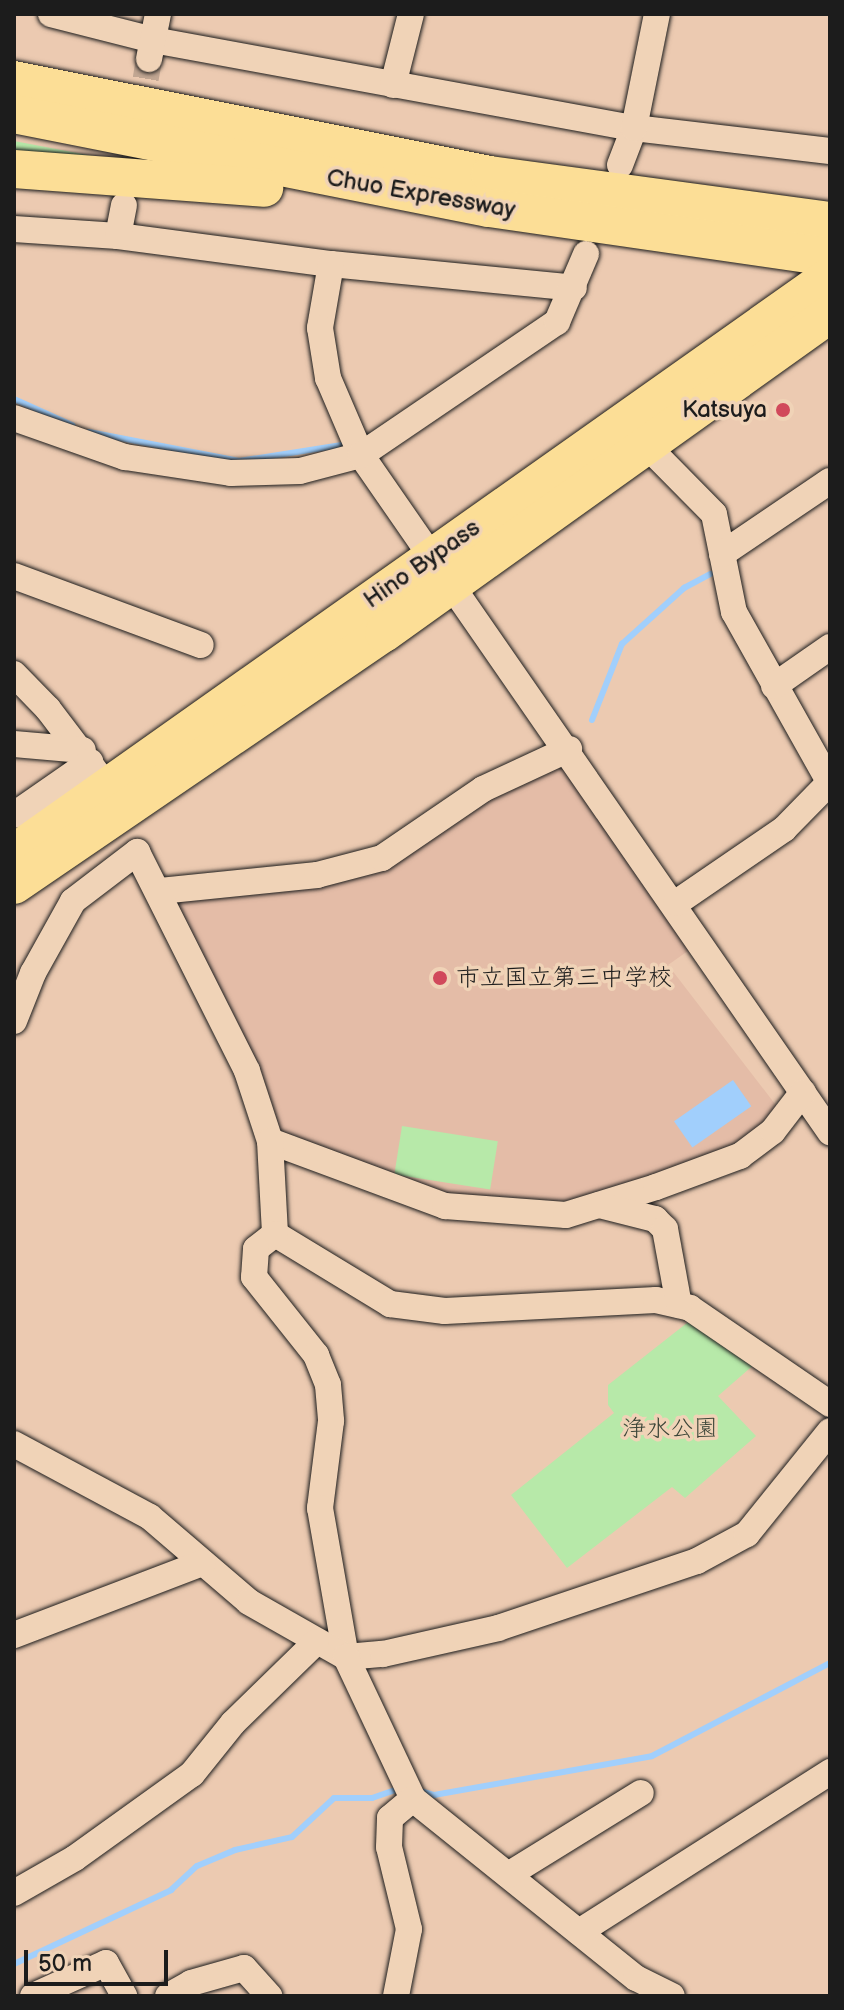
<!DOCTYPE html>
<meta charset="utf-8">
<style>
body{margin:0}
#map{position:relative;width:844px;height:2010px;overflow:hidden;background:#eccab1;font-family:"Balsamiq Sans","Klee One",sans-serif}
div>[style]{position:absolute}
.built>*{inset:0;background:#e4bca7}
.green>*{inset:0;background:#b7e9a9;transform-origin:0 0}
.water>*{inset:0;background:#a1cffc;transform-origin:0 0}
.stream>*{height:6px;margin:-3px;padding:0 3px;transform-origin:3px;border-radius:3px;background:#a1cffc}
.minor-tunnel>*{height:26px;margin-top:-13px;transform-origin:0;background:repeating-linear-gradient(90deg,#c2a793 0 26px,transparent 0 39px)}
.roads{filter:drop-shadow(0 0 2px #1c1c1c) drop-shadow(0 0 2px #1c1c1c)}
.minor>*{height:26px;margin:-13px;padding:0 13px;transform-origin:13px;border-radius:13px;background:#f0d3b7}
.highway>*{height:38px;margin:-19px;padding:0 19px;transform-origin:19px;border-radius:19px;background:#fcde96}
.dots>*{width:22px;height:22px;translate:-50% -50%;box-sizing:border-box;border:4px solid #f0d3b7;border-radius:50%}
span{translate:-50% -50%;white-space:nowrap;text-align:center;line-height:1.15;-webkit-text-stroke:7px #f0d3b7;paint-order:stroke}
.street-label{font-size:24px;color:#1c1c1c}
.poi-label{font-size:24px;color:#1c1c1c}
.right{translate:-100% -50%;text-align:right}
.left{translate:0 -50%;text-align:left}
.park-label{font-size:24px;color:#3b4538}
.frame{position:absolute;inset:0;border:16px solid #1c1c1c;pointer-events:none}
.scale{position:absolute;left:24px;top:1950px;width:144px;height:36px;box-sizing:border-box;border:4px solid #1c1c1c;border-top:0;padding-left:10px;font-size:24px;line-height:28px;white-space:nowrap;color:#1c1c1c;-webkit-text-stroke:6px #f0d3b7;paint-order:stroke}
</style>
<div id="map">
<div class="built">
<i style="clip-path:polygon(569px 749px,702px 941px,668px 965px,785px 1117px,773px 1131px,566px 1215px,445px 1206px,270px 1141px,160px 891px,382px 858px)"></i>
</div>
<div class="green">
<i style="clip-path:polygon(14px 141px,114px 160px,14px 161px)"></i>
<i style="left:402px;top:1126px;width:97px;height:49px;rotate:9deg"></i>
<i style="clip-path:polygon(692px 1319px,757px 1362px,718px 1396px,756px 1436px,685px 1498px,672px 1487px,567px 1568px,511px 1495px,614px 1413px,608px 1405px,608px 1385px)"></i>
</div>
<div class="water">
<i style="left:733px;top:1080px;width:32px;height:72px;rotate:55deg"></i>
</div>
<div class="stream">
<i style="left:14px;top:399px;width:64px;rotate:24.1deg"></i>
<i style="left:89px;top:432px;width:153px;rotate:10.9deg"></i>
<i style="left:239px;top:461px;width:104px;rotate:-8.8deg"></i>
<i style="left:592px;top:720px;width:82px;rotate:-68.5deg"></i>
<i style="left:622px;top:644px;width:84px;rotate:-42.1deg"></i>
<i style="left:684px;top:588px;width:30px;rotate:-28deg"></i>
<i style="left:421px;top:1791px;width:14px;rotate:17deg"></i>
<i style="left:434px;top:1795px;width:221px;rotate:-10.1deg"></i>
<i style="left:652px;top:1756px;width:201px;rotate:-27.6deg"></i>
<i style="left:14px;top:1964px;width:174px;rotate:-25.2deg"></i>
<i style="left:171px;top:1890px;width:35px;rotate:-43deg"></i>
<i style="left:197px;top:1866px;width:41px;rotate:-22.8deg"></i>
<i style="left:235px;top:1850px;width:58px;rotate:-12.8deg"></i>
<i style="left:292px;top:1837px;width:57px;rotate:-42.9deg"></i>
<i style="left:334px;top:1798px;width:38px"></i>
<i style="left:372px;top:1798px;width:31px;rotate:-19deg"></i>
</div>
<div class="minor-tunnel">
<i style="left:126px;top:194px;width:137px;rotate:-80.3deg"></i>
</div>
<div class="roads">
<div class="minor">
<i style="left:51px;top:14px;width:105px;rotate:14.3deg"></i>
<i style="left:153px;top:40px;width:489px;rotate:10.4deg"></i>
<i style="left:634px;top:128px;width:197px;rotate:6.7deg"></i>
<i style="left:149px;top:59px;width:46px;rotate:-78.7deg"></i>
<i style="left:393px;top:85px;width:73px;rotate:-75.8deg"></i>
<i style="left:620px;top:165px;width:40px;rotate:-69deg"></i>
<i style="left:634px;top:128px;width:116px;rotate:-78.6deg"></i>
<i style="left:14px;top:229px;width:104px;rotate:3.9deg"></i>
<i style="left:118px;top:236px;width:215px;rotate:7.5deg"></i>
<i style="left:331px;top:264px;width:244px;rotate:5.6deg"></i>
<i style="left:118px;top:236px;width:31px;rotate:-79deg"></i>
<i style="left:331px;top:264px;width:65px;rotate:99.8deg"></i>
<i style="left:320px;top:328px;width:51px;rotate:80.9deg"></i>
<i style="left:328px;top:378px;width:84px;rotate:66.8deg"></i>
<i style="left:361px;top:455px;width:824px;rotate:55.29deg"></i>
<i style="left:14px;top:418px;width:118px;rotate:19.4deg"></i>
<i style="left:125px;top:457px;width:107px;rotate:8.6deg"></i>
<i style="left:231px;top:473px;width:69px;rotate:-1.7deg"></i>
<i style="left:300px;top:471px;width:63px;rotate:-14.7deg"></i>
<i style="left:361px;top:455px;width:237px;rotate:-34.2deg"></i>
<i style="left:557px;top:322px;width:74px;rotate:-66.9deg"></i>
<i style="left:647px;top:446px;width:95px;rotate:45.4deg"></i>
<i style="left:714px;top:514px;width:100px;rotate:78.5deg"></i>
<i style="left:734px;top:612px;width:196px;rotate:60.7deg"></i>
<i style="left:722px;top:554px;width:130px;rotate:-34.1deg"></i>
<i style="left:14px;top:576px;width:199px;rotate:20.3deg"></i>
<i style="left:14px;top:674px;width:49px;rotate:45.8deg"></i>
<i style="left:48px;top:709px;width:96px;rotate:52.7deg"></i>
<i style="left:774px;top:686px;width:68px;rotate:-34.9deg"></i>
<i style="left:14px;top:744px;width:69px;rotate:5deg"></i>
<i style="left:14px;top:815px;width:93px;rotate:-34.9deg"></i>
<i style="left:160px;top:891px;width:158px;rotate:-5.8deg"></i>
<i style="left:317px;top:875px;width:67px;rotate:-14.7deg"></i>
<i style="left:382px;top:858px;width:122px;rotate:-34.3deg"></i>
<i style="left:483px;top:789px;width:95px;rotate:-24.9deg"></i>
<i style="left:676px;top:903px;width:131px;rotate:-34.4deg"></i>
<i style="left:784px;top:829px;width:66px;rotate:-45.6deg"></i>
<i style="left:14px;top:1021px;width:52px;rotate:-68.4deg"></i>
<i style="left:33px;top:973px;width:82px;rotate:-60.9deg"></i>
<i style="left:73px;top:901px;width:81px;rotate:-37.4deg"></i>
<i style="left:137px;top:852px;width:245px;rotate:63.3deg"></i>
<i style="left:247px;top:1071px;width:74px;rotate:71.8deg"></i>
<i style="left:270px;top:1141px;width:187px;rotate:20.4deg"></i>
<i style="left:445px;top:1206px;width:121px;rotate:4.3deg"></i>
<i style="left:566px;top:1215px;width:94px;rotate:-17.3deg"></i>
<i style="left:656px;top:1187px;width:90px;rotate:-20.3deg"></i>
<i style="left:740px;top:1156px;width:41px;rotate:-37.1deg"></i>
<i style="left:773px;top:1131px;width:49px;rotate:-52.4deg"></i>
<i style="left:270px;top:1141px;width:93px;rotate:86.9deg"></i>
<i style="left:275px;top:1234px;width:135px;rotate:31.3deg"></i>
<i style="left:390px;top:1304px;width:55px;rotate:7.3deg"></i>
<i style="left:445px;top:1311px;width:211px;rotate:-3deg"></i>
<i style="left:656px;top:1300px;width:35px;rotate:13deg"></i>
<i style="left:690px;top:1308px;width:170px;rotate:34.4deg"></i>
<i style="left:599px;top:1205px;width:58px;rotate:14deg"></i>
<i style="left:655px;top:1219px;width:14px;rotate:45deg"></i>
<i style="left:665px;top:1229px;width:77px;rotate:79.6deg"></i>
<i style="left:275px;top:1234px;width:24px;rotate:142deg"></i>
<i style="left:256px;top:1249px;width:28px;rotate:94deg"></i>
<i style="left:254px;top:1277px;width:100px;rotate:51.5deg"></i>
<i style="left:316px;top:1355px;width:32px;rotate:68deg"></i>
<i style="left:328px;top:1385px;width:36px;rotate:85deg"></i>
<i style="left:331px;top:1421px;width:88px;rotate:97.2deg"></i>
<i style="left:320px;top:1508px;width:151px;rotate:80.1deg"></i>
<i style="left:346px;top:1657px;width:37px;rotate:-5deg"></i>
<i style="left:383px;top:1654px;width:118px;rotate:-12.7deg"></i>
<i style="left:498px;top:1628px;width:210px;rotate:-18.6deg"></i>
<i style="left:697px;top:1561px;width:57px;rotate:-28.4deg"></i>
<i style="left:747px;top:1534px;width:132px;rotate:-51.1deg"></i>
<i style="left:14px;top:1444px;width:154px;rotate:28.2deg"></i>
<i style="left:150px;top:1517px;width:130px;rotate:40.6deg"></i>
<i style="left:249px;top:1602px;width:112px;rotate:29.6deg"></i>
<i style="left:346px;top:1657px;width:157px;rotate:64.7deg"></i>
<i style="left:413px;top:1799px;width:286px;rotate:38.8deg"></i>
<i style="left:636px;top:1978px;width:40px;rotate:26.6deg"></i>
<i style="left:14px;top:1635px;width:202px;rotate:-20.9deg"></i>
<i style="left:508px;top:1875px;width:156px;rotate:-31.7deg"></i>
<i style="left:14px;top:1893px;width:70px;rotate:-29.8deg"></i>
<i style="left:75px;top:1858px;width:144px;rotate:-35.7deg"></i>
<i style="left:192px;top:1774px;width:65px;rotate:-51.2deg"></i>
<i style="left:233px;top:1723px;width:115px;rotate:-44.3deg"></i>
<i style="left:579px;top:1932px;width:298px;rotate:-32.5deg"></i>
<i style="left:33px;top:1996px;width:80px;rotate:-24.3deg"></i>
<i style="left:106px;top:1963px;width:38px;rotate:61deg"></i>
<i style="left:168px;top:1996px;width:26px;rotate:-29deg"></i>
<i style="left:191px;top:1983px;width:55px;rotate:-15.8deg"></i>
<i style="left:244px;top:1968px;width:38px;rotate:48deg"></i>
<i style="left:396px;top:1996px;width:68px;rotate:-79deg"></i>
<i style="left:409px;top:1929px;width:84px;rotate:-103.7deg"></i>
<i style="left:389px;top:1847px;width:29px;rotate:-88deg"></i>
<i style="left:390px;top:1818px;width:30px;rotate:-40deg"></i>
</div>
<div class="highway">
<i style="left:14px;top:80px;width:485px;rotate:11.3deg"></i>
<i style="left:490px;top:175px;width:343px;rotate:7.7deg"></i>
<i style="left:14px;top:114px;width:484px;rotate:11.2deg"></i>
<i style="left:489px;top:208px;width:345px;rotate:8.2deg"></i>
<i style="left:14px;top:169px;width:251px;rotate:4.3deg"></i>
<i style="left:14px;top:853px;width:999px;rotate:-35.26deg"></i>
<i style="left:14px;top:885px;width:448px;rotate:-34.3deg"></i>
<i style="left:384px;top:633px;width:548px;rotate:-35.57deg"></i>
</div>
</div>
<div class="dots">
<i style="left:783px;top:410px;background:#d1495b"></i>
<i style="left:440px;top:978px;background:#d1495b"></i>
</div>
<div class="street-label">
<span style="left:421px;top:194px;rotate:10deg">Chuo Expressway</span>
<span style="left:422px;top:564px;rotate:-35deg">Hino Bypass</span>
</div>
<div class="poi-label">
<span class="right" style="left:767px;top:410px">Katsuya</span>
<span class="left" style="left:456px;top:978px">市立国立第三中学校</span>
</div>
<div class="park-label">
<span style="left:670px;top:1429px">浄水公園</span>
</div>
<div class="frame"></div>
<div class="scale">50 m</div>
</div>
